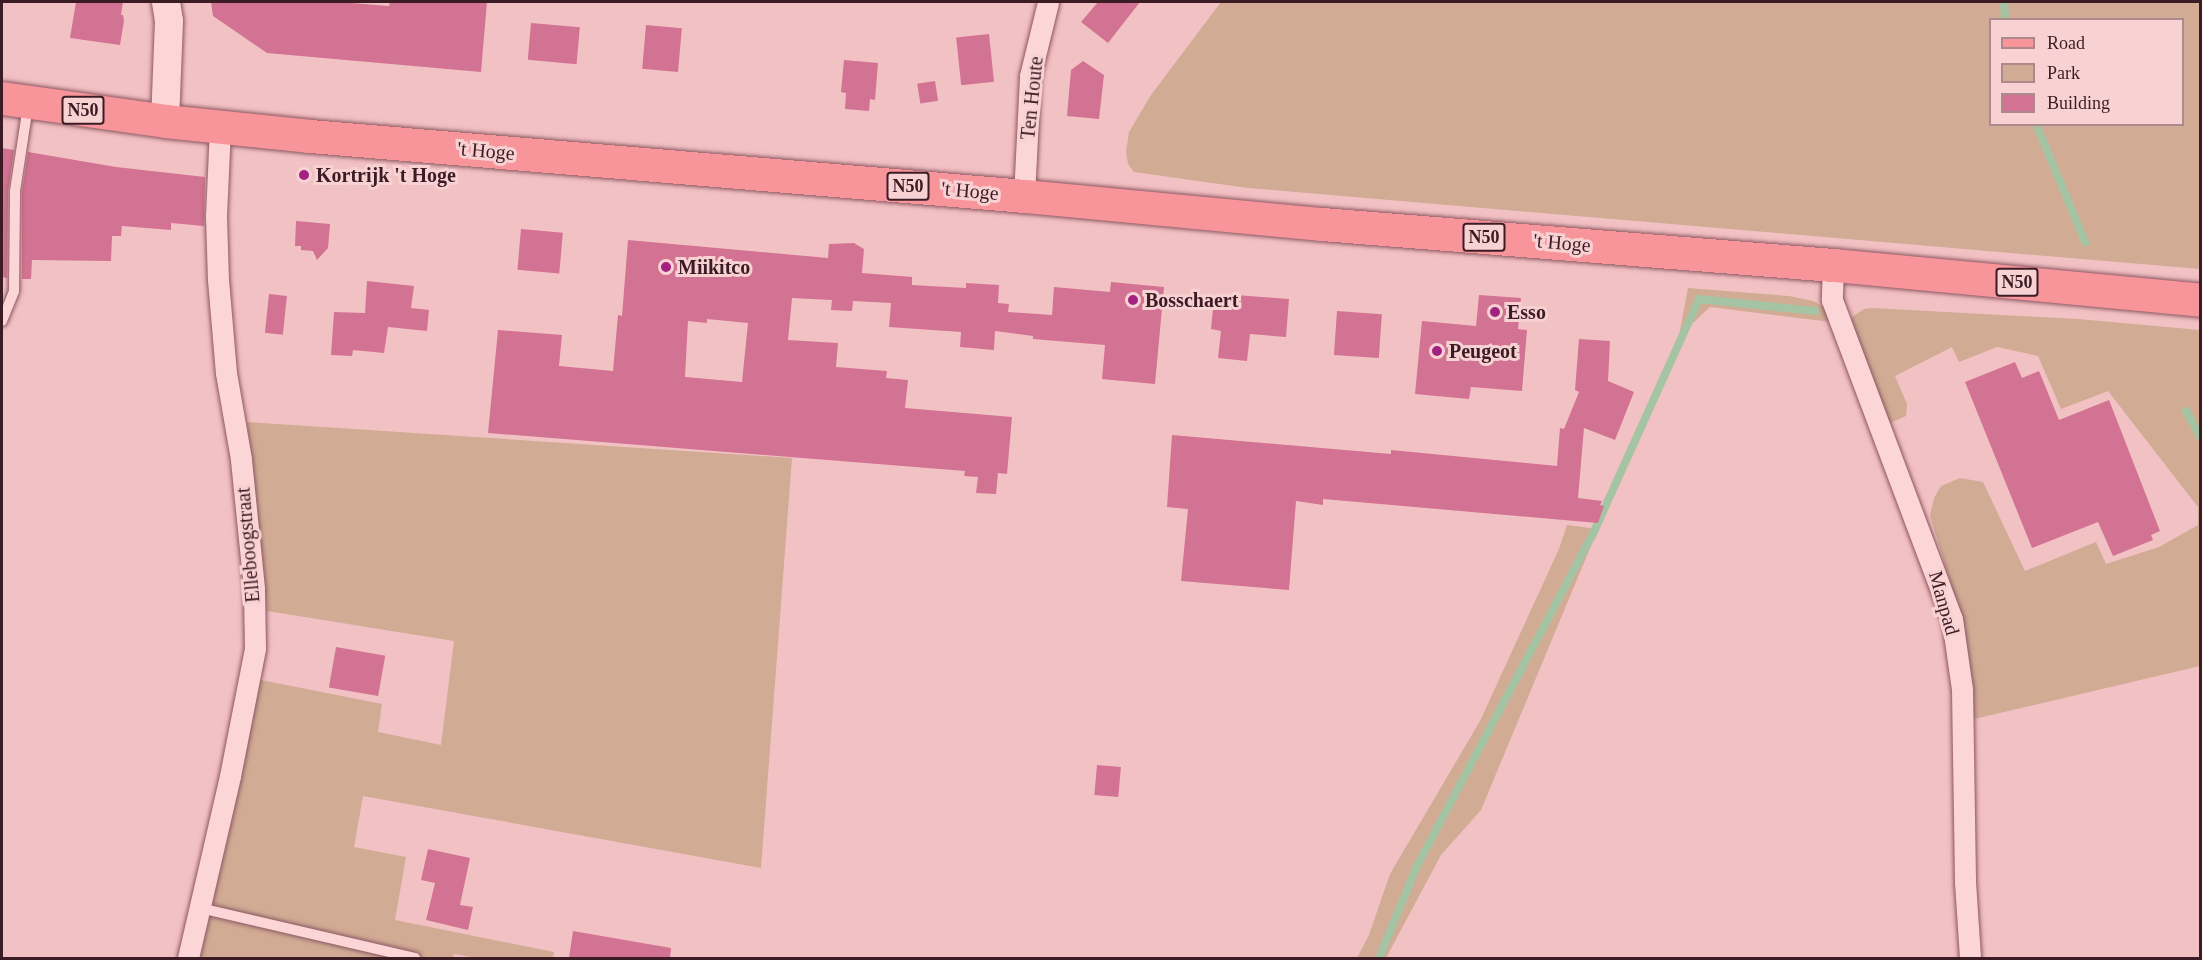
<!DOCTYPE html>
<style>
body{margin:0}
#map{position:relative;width:2202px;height:960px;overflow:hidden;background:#f2c1c3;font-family:"Times New Roman",serif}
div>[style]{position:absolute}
.green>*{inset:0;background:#d1ab94}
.stream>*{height:8px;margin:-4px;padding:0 4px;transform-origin:4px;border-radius:4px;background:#a5c4a4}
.building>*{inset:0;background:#d37393;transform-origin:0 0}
.roads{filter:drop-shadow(0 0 2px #8d5762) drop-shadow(0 0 2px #8d5762)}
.lane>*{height:10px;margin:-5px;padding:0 5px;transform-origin:5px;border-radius:5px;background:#fcd5d7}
.street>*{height:21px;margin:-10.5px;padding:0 10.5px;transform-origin:10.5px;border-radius:10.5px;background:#fcd5d7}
.secondary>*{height:28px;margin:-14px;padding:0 14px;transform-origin:14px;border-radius:14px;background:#fcd5d7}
.primary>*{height:33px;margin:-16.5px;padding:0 16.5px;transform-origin:16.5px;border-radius:16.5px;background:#f8959b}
.dots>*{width:16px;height:16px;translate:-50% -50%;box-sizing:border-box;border:3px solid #f8d1d3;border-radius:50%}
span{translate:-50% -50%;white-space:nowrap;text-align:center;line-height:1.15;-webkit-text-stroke:6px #f8d1d3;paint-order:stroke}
.shield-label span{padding:2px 4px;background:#f8d1d3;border:2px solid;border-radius:4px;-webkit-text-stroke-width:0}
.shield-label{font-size:18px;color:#3b1c24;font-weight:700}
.street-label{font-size:20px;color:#3b1c24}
.poi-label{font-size:20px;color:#3b1c24;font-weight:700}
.left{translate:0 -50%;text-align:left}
.frame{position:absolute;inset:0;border:3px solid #3b1c24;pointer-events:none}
.legend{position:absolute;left:1989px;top:18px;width:195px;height:108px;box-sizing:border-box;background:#f8d1d3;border:2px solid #ac898d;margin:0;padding:8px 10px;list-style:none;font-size:18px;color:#3b1c24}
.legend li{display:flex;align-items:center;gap:12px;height:30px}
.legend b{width:30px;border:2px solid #ac898d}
</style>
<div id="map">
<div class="green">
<i style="clip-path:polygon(evenodd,1221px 2px,2200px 2px,2200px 269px,1248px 188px,1134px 172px,1128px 164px,1126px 152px,1129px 132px,1151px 95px,1221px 2px,1990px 20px,2182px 20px,2182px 124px,1990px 124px,1990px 20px)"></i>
<i style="clip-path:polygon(1688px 288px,1789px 296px,1813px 301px,1824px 307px,1831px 322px,1710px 307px,1679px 336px)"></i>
<i style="clip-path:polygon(1872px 308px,2078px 319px,2200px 330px,2200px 666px,1974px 719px,1956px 602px,1930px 515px,1934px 498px,1941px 486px,1960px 478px,1983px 482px,2025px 571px,2096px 542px,2106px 564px,2159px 547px,2198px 525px,2198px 507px,2108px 391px,2061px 409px,2038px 356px,1997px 347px,1959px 362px,1952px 347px,1895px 376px,1907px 404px,1906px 416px,1890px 423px,1849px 326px,1852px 317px,1864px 309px)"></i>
<i style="clip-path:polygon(247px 422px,792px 458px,761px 868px,363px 796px,354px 847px,406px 857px,395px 920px,554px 952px,553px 958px,477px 958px,454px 954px,453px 958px,212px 958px,199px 956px,256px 679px,382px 704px,378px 732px,441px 745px,454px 641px,267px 611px)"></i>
<i style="clip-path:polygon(1567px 525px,1598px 529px,1481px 810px,1441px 855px,1386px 958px,1357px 958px,1369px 935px,1390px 874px,1480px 721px,1559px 549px)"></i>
</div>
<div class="stream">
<i style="left:2004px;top:2px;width:18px;rotate:87deg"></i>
<i style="left:2036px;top:124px;width:128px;rotate:67.4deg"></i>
<i style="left:2186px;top:411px;width:29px;rotate:61deg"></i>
<i style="left:1379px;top:958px;width:100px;rotate:-67.6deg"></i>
<i style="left:1417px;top:866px;width:374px;rotate:-62.1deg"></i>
<i style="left:1592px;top:536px;width:260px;rotate:-65.7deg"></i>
<i style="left:1699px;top:299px;width:117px;rotate:5.9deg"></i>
</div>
<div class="building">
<i style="clip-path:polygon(76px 2px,123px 2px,121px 15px,123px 15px,124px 21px,120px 45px,70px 38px)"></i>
<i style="clip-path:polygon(211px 2px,339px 2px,389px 6px,390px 2px,487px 2px,481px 72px,267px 53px,213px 16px)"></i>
<i style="clip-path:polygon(1098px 2px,1140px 2px,1108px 43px,1081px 22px)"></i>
<i style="left:531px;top:23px;width:49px;height:37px;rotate:5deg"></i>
<i style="left:646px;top:25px;width:36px;height:44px;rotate:5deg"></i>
<i style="left:989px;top:34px;width:48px;height:33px;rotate:84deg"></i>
<i style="clip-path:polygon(844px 60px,878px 63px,875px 100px,870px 99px,869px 111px,845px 109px,846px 93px,841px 92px)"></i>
<i style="clip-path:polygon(1083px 61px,1104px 75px,1099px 119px,1067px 116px,1071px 70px)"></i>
<i style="left:935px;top:81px;width:20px;height:18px;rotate:81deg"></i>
<i style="clip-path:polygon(2px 148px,14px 150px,8px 191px,7px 278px,2px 277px)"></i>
<i style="clip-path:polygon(28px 152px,116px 167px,205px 177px,204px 226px,171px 223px,171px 230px,122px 226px,121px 236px,112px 236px,111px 261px,32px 260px,31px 279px,22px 279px,22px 192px)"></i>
<i style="clip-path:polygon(296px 221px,330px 224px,328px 248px,317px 260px,313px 251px,301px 250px,301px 246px,295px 246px)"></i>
<i style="left:521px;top:229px;width:42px;height:41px;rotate:5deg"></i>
<i style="clip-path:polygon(evenodd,628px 240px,828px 258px,829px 244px,854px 243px,864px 249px,862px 273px,912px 277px,912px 285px,966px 288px,966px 283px,999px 285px,998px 303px,1009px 304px,1008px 312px,1052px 315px,1054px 287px,1110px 292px,1111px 282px,1164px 287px,1155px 384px,1102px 379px,1105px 345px,1033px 339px,1033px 336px,995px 331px,994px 350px,960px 347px,961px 332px,889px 327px,891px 303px,853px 301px,852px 311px,831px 310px,832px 300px,792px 298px,788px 340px,838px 343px,836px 367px,887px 371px,886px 378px,908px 380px,905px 408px,1012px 417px,1007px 474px,998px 473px,996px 494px,976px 493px,978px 477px,964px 476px,965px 471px,488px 433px,498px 330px,562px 335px,559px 366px,613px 371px,618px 315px,622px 316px,628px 240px,707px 319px,748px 323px,742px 382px,685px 377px,688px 321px,707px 323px,707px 319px)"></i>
<i style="clip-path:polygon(367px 281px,414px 286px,411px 308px,429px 310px,427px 331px,388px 327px,384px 353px,353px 350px,352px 356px,331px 355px,334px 312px,365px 313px)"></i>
<i style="left:269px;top:294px;width:18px;height:39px;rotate:6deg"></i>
<i style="clip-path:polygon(1236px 295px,1289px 299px,1286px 337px,1250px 334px,1247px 361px,1218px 358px,1221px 331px,1211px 329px,1214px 298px,1235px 300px)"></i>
<i style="clip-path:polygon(1479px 295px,1521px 298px,1518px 329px,1527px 330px,1522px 391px,1471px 387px,1469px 399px,1415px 394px,1422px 321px,1476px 326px)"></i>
<i style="left:1337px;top:311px;width:45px;height:44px;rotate:4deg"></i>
<i style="clip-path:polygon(1579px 339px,1610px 341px,1608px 381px,1634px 392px,1615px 440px,1584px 428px,1578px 498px,1602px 501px,1600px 505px,1604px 506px,1598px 523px,1323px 499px,1323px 505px,1296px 501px,1289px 590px,1181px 581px,1188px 509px,1167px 507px,1172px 435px,1391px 454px,1391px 450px,1557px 466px,1560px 428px,1564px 429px,1579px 392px,1575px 390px)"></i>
<i style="clip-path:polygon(2015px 362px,2022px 378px,2039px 371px,2059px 420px,2109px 400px,2160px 531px,2151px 535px,2153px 540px,2113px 556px,2098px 522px,2032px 548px,1965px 382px)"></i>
<i style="left:336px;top:647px;width:50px;height:41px;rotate:10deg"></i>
<i style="left:1097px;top:765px;width:24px;height:30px;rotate:5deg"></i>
<i style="clip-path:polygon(428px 849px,470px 858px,460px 905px,473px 907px,468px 930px,426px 920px,435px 883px,421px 880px)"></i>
<i style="clip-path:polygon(573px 931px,671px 948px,670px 958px,569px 958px)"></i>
</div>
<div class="roads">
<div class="lane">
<i style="left:2px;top:321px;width:32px;rotate:-68deg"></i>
<i style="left:14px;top:291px;width:100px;rotate:-89.4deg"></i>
<i style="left:15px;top:191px;width:86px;rotate:-81.3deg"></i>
<i style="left:200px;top:908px;width:221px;rotate:13.1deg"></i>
</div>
<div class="street">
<i style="left:1024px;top:196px;width:120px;rotate:-87.1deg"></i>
<i style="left:1030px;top:76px;width:76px;rotate:-76.3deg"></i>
<i style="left:1833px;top:265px;width:35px;rotate:92deg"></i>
<i style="left:1832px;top:300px;width:341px;rotate:69.4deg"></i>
<i style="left:1952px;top:619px;width:71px;rotate:81.9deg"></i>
<i style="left:1962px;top:689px;width:193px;rotate:89.1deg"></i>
<i style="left:1965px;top:882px;width:76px;rotate:86.2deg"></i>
<i style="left:188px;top:958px;width:187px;rotate:-77deg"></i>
<i style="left:230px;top:776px;width:130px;rotate:-78.9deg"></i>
<i style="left:255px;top:648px;width:60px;rotate:-91deg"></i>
<i style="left:254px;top:588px;width:130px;rotate:-95.8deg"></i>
<i style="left:241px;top:459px;width:87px;rotate:-99.9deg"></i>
<i style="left:226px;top:373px;width:93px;rotate:-94.9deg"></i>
<i style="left:218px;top:280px;width:64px;rotate:-91.8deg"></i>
<i style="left:216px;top:216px;width:89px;rotate:-87.4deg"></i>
</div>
<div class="secondary">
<i style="left:165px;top:121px;width:100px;rotate:-87.7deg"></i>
<i style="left:169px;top:21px;width:19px;rotate:-99deg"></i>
</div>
<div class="primary">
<i style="left:2px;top:98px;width:165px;rotate:8deg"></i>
<i style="left:165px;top:121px;width:146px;rotate:5.9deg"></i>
<i style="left:310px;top:136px;width:717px;rotate:4.8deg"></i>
<i style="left:1024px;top:196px;width:299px;rotate:5.4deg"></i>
<i style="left:1322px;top:224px;width:513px;rotate:4.59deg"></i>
<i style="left:1833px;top:265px;width:369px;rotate:5.4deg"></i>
</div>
</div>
<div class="dots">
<i style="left:304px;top:175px;background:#a22181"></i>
<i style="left:666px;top:267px;background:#a22181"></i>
<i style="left:1133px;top:300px;background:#a22181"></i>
<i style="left:1495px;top:312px;background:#a22181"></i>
<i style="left:1437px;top:351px;background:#a22181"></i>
</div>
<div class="shield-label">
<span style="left:83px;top:110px">N50</span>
<span style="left:908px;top:186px">N50</span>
<span style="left:1484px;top:237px">N50</span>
<span style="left:2017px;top:282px">N50</span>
</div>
<div class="street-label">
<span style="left:1032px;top:98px;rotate:-84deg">Ten Houte</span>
<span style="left:486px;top:151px;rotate:5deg">'t Hoge</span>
<span style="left:970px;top:191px;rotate:5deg">'t Hoge</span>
<span style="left:1562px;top:243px;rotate:5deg">'t Hoge</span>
<span style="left:248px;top:545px;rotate:-95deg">Elleboogstraat</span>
<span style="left:1944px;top:603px;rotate:74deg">Manpad</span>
</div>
<div class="poi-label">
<span class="left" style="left:316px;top:175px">Kortrijk 't Hoge</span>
<span class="left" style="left:678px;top:267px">Miikitco</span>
<span class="left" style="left:1145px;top:300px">Bosschaert</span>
<span class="left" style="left:1507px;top:312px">Esso</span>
<span class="left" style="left:1449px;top:351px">Peugeot</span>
</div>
<div class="frame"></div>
<ul class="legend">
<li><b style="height:8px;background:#f8959b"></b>Road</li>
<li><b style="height:16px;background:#d1ab94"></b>Park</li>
<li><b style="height:16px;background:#d37393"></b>Building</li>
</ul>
</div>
